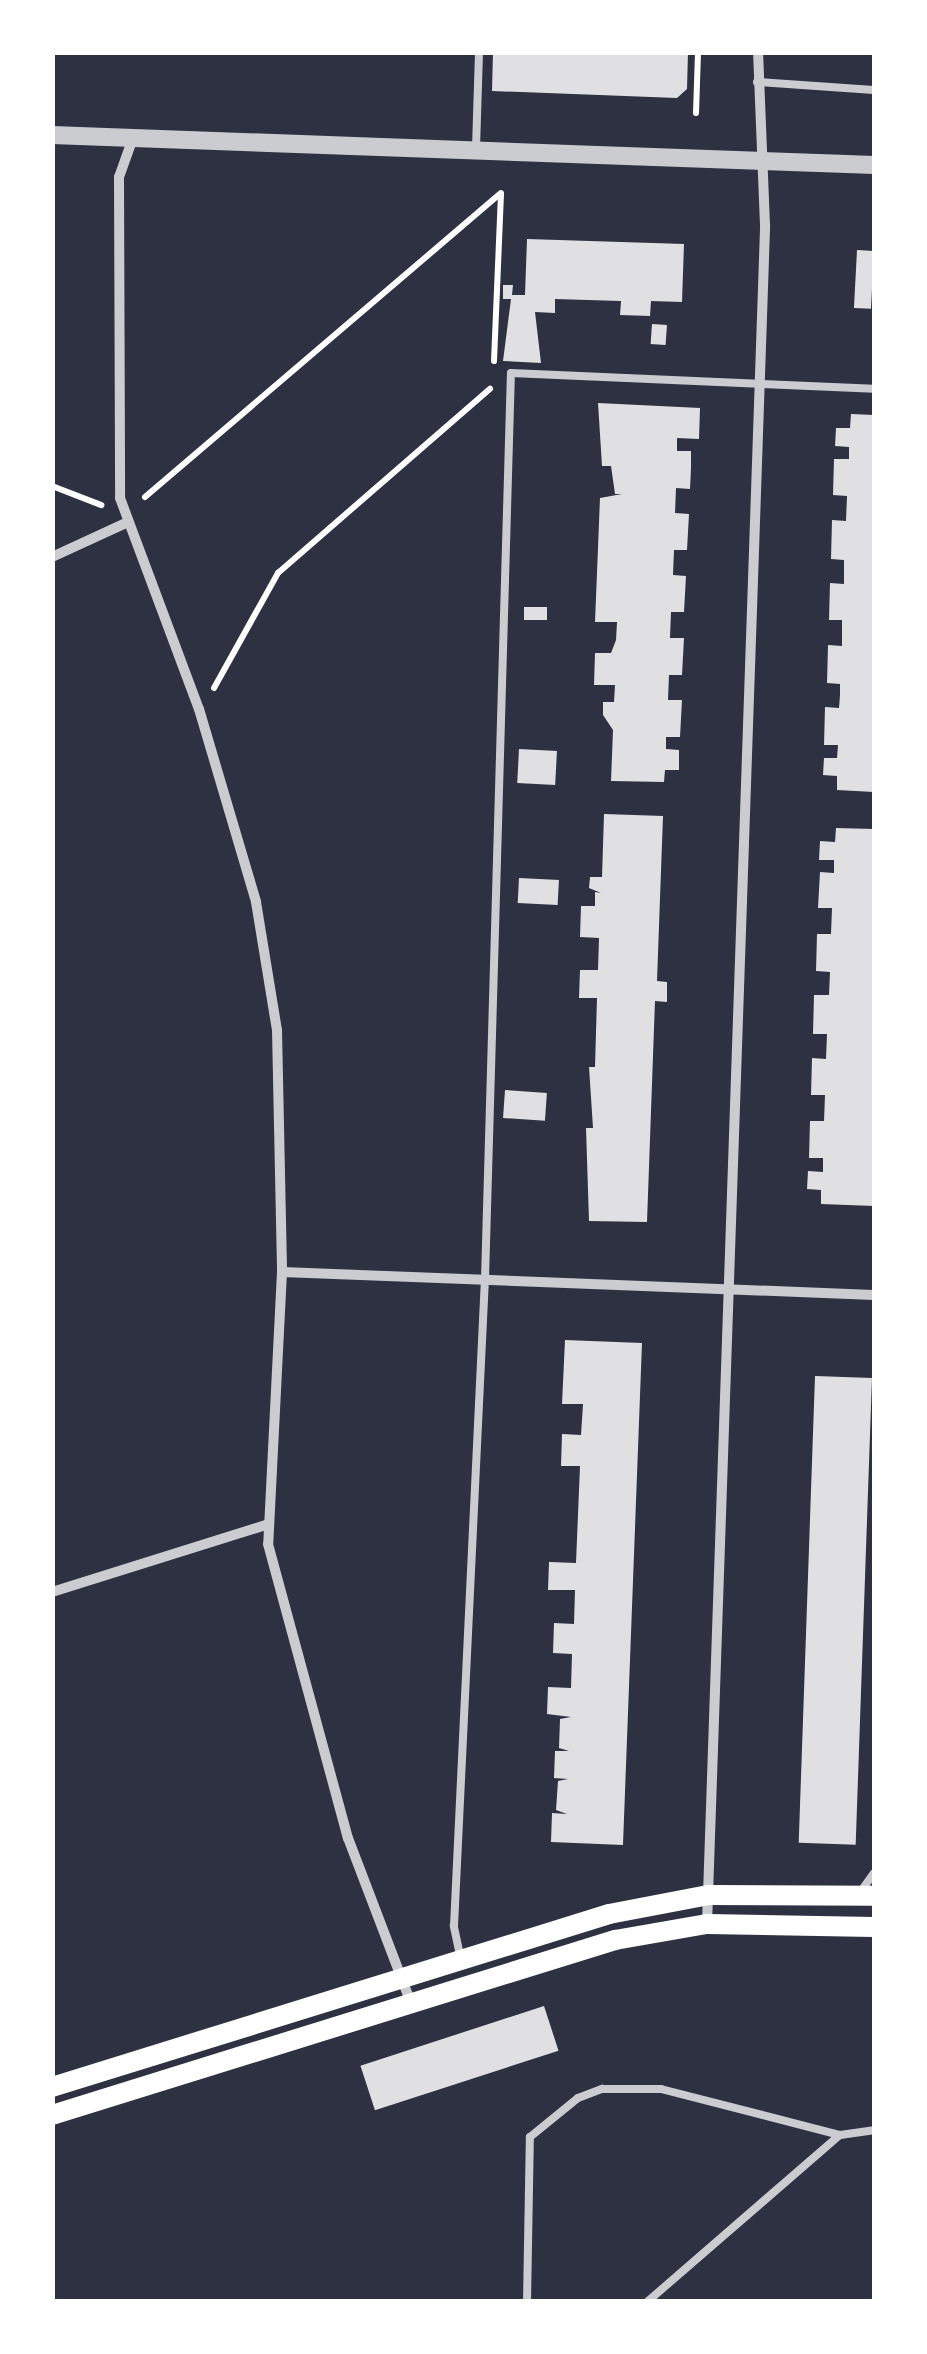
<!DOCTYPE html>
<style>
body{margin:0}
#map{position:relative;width:927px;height:2354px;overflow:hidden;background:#2d3142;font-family:"Titillium Web",sans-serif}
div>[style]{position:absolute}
.building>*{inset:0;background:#e0e0e3;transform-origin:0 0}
.path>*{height:6px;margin:-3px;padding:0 3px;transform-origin:3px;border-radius:3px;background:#fff}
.service>*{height:8px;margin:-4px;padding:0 4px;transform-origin:4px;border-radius:4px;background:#caccd0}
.minor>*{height:10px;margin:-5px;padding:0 5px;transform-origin:5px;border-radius:5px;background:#caccd0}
.tertiary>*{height:18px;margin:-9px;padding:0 9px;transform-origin:9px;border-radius:9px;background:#caccd0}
.secondary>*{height:20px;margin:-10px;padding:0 10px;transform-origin:10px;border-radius:10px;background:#fff}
span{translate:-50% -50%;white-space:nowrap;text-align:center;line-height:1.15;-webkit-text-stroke:8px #fff;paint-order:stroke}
.frame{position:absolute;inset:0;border:55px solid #fff;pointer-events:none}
</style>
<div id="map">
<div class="building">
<i style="clip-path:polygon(493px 52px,688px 52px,687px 89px,677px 98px,492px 91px)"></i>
<i style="clip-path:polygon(527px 239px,684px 244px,682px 302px,651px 301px,650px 316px,620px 315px,621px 301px,555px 299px,555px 313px,535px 312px,541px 363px,503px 361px,511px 299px,503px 299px,503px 285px,513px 285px,512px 295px,525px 295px)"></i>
<i style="left:857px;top:250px;width:17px;height:58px;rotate:3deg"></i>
<i style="left:652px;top:324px;width:15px;height:20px;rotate:4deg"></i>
<i style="clip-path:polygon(598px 403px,700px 408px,699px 439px,677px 438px,677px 451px,691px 451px,691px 468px,690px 489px,676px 488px,675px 513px,689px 514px,687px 550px,674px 550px,673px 575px,686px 576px,684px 612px,671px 612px,670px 638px,684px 638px,682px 675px,669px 675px,668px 700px,682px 700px,680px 737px,666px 737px,666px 749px,679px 750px,679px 770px,665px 770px,664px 782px,611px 781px,613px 730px,603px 715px,603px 702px,614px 702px,615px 685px,594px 685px,595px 653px,611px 653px,616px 640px,617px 622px,595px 622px,600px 498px,622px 494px,615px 494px,611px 466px,602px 466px)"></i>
<i style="clip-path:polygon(851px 414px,874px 415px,874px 792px,837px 790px,837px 776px,823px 775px,824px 758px,837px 758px,838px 745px,824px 745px,825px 707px,839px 708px,840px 695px,840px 684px,827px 683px,828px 645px,842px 646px,842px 620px,829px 620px,830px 583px,844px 584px,844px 560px,831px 559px,832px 520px,846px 521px,847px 496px,833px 495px,834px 459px,849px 459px,849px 447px,835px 446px,836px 428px,850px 428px)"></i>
<i style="left:524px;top:607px;width:23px;height:13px"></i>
<i style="left:519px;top:749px;width:38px;height:34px;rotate:3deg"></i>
<i style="clip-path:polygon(604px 814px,663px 816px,657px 981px,667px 982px,667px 1002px,655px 1001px,647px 1222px,589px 1221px,586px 1128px,593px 1128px,589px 1067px,595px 1067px,597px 998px,579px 998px,580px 970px,598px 970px,599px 938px,580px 937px,581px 906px,595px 906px,595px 892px,601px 893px,589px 888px,590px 877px,602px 877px)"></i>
<i style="clip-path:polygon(836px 828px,874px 829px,874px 1206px,821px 1204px,821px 1190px,807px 1189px,808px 1171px,823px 1172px,823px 1158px,809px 1158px,810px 1121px,824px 1121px,825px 1095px,811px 1095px,812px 1058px,826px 1059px,827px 1034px,813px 1034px,814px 995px,829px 995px,830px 972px,816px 971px,817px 934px,831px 934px,832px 908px,818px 908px,820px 872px,834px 873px,834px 860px,819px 860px,820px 841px,835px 842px)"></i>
<i style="left:519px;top:878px;width:40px;height:25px;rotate:3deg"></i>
<i style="left:505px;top:1090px;width:42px;height:28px;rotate:4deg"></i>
<i style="clip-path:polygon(565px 1340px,642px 1343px,623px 1845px,551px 1842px,552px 1813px,567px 1814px,556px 1810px,558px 1781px,568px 1779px,554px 1778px,555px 1751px,569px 1751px,559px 1748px,560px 1719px,571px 1717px,547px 1714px,548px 1687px,571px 1688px,572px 1654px,553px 1653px,554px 1623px,574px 1624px,575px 1590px,548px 1590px,549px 1562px,576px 1563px,580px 1466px,561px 1466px,562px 1434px,581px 1435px,583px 1404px,562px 1404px)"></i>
<i style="left:815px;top:1376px;width:57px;height:467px;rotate:2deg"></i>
<i style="left:544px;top:2006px;width:47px;height:193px;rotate:72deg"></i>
</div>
<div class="path">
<i style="left:696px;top:113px;width:61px;rotate:-88.1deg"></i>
<i style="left:494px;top:361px;width:167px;rotate:-87.6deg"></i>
<i style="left:52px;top:486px;width:53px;rotate:21.2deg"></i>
<i style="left:145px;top:497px;width:468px;rotate:-40.5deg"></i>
<i style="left:214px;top:688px;width:132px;rotate:-60.9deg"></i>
<i style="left:278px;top:573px;width:281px;rotate:-41deg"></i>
</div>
<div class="service">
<i style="left:757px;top:82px;width:117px;rotate:3.9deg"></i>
<i style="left:476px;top:148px;width:96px;rotate:-88.2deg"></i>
<i style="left:861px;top:1891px;width:22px;rotate:-54deg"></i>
<i style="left:461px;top:1960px;width:35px;rotate:-102deg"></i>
<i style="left:454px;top:1926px;width:648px;rotate:-87.26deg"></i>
<i style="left:485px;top:1279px;width:906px;rotate:-88.36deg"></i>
<i style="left:511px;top:373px;width:363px;rotate:2.5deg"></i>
<i style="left:527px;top:2302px;width:165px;rotate:-89deg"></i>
<i style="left:530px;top:2137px;width:62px;rotate:-39.1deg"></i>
<i style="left:578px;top:2098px;width:26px;rotate:-21deg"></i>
<i style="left:602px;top:2089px;width:59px"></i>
<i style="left:661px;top:2089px;width:185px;rotate:14.4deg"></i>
<i style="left:840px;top:2135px;width:34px;rotate:-8deg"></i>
<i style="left:647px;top:2302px;width:255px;rotate:-40.9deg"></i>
</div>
<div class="minor">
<i style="left:133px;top:138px;width:41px;rotate:109.7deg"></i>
<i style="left:119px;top:177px;width:321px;rotate:89.8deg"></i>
<i style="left:120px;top:498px;width:225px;rotate:69.5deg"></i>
<i style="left:199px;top:709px;width:201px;rotate:73.5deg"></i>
<i style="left:256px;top:902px;width:130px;rotate:80.7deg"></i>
<i style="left:277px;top:1030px;width:242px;rotate:88.8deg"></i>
<i style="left:282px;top:1272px;width:272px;rotate:92.9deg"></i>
<i style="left:268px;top:1544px;width:305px;rotate:74.8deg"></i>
<i style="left:348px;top:1838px;width:177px;rotate:69.1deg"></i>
<i style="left:52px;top:557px;width:84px;rotate:-24.7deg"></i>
<i style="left:282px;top:1272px;width:592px;rotate:2.22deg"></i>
<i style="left:52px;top:1592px;width:227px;rotate:-17.4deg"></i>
<i style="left:707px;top:1924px;width:1700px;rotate:-88.04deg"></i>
<i style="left:765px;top:225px;width:173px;rotate:-92.3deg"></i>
</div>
<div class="tertiary">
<i style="left:52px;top:135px;width:823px;rotate:2.09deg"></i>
</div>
<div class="secondary">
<i style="left:52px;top:2087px;width:583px;rotate:-17.25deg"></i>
<i style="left:609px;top:1914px;width:102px;rotate:-10.8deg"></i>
<i style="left:709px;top:1895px;width:165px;rotate:0.3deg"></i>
<i style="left:52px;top:2115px;width:590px;rotate:-17.27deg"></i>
<i style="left:615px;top:1940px;width:93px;rotate:-9.9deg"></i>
<i style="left:707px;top:1924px;width:167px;rotate:1deg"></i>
</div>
<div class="frame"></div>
</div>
